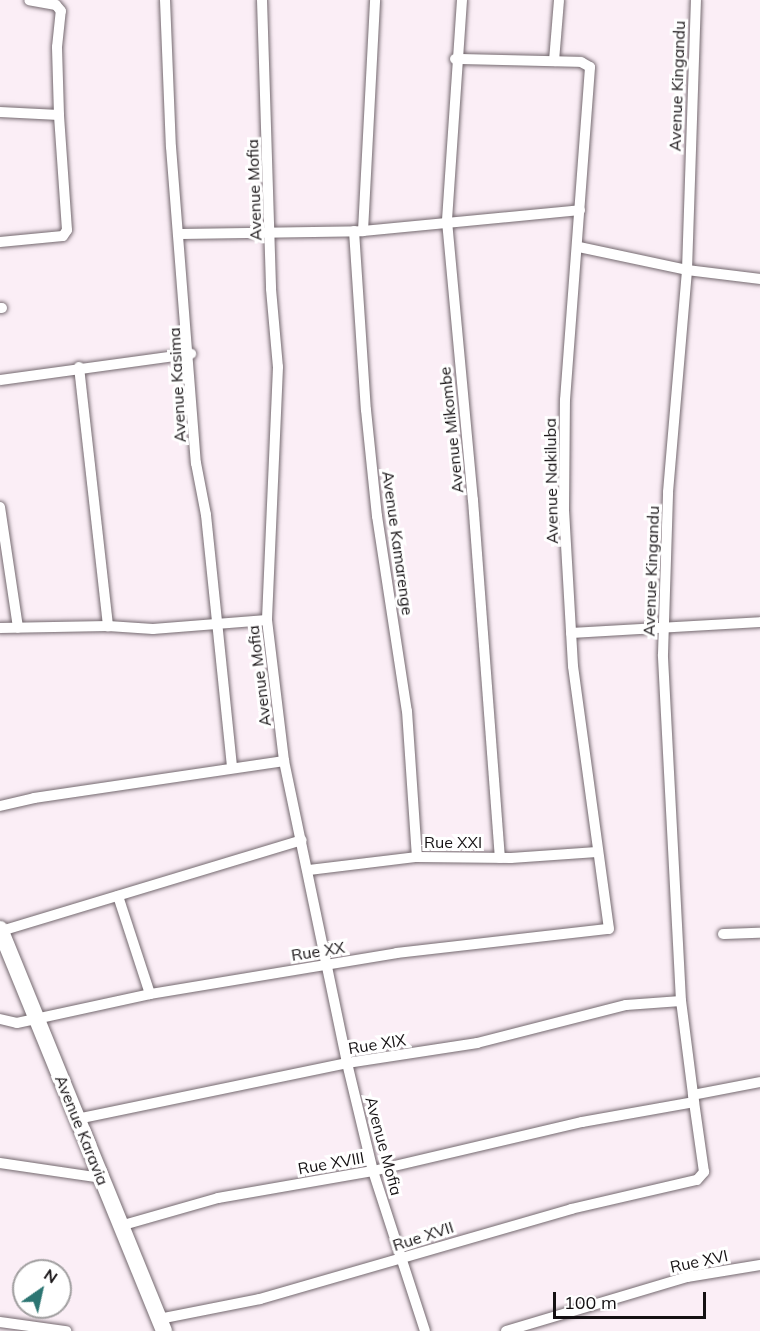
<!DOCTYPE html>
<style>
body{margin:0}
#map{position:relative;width:760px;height:1331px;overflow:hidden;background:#fbeef6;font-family:Mulish,sans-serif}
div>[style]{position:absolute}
.roads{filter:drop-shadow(0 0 2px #74696f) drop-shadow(0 0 2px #74696f)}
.street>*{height:10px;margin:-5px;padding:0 5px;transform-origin:5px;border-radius:5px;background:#fff}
.secondary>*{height:16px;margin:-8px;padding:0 8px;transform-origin:8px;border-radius:8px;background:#fff}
span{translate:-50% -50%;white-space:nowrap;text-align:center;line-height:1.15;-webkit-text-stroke:6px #fff;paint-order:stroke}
.street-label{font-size:16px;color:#141012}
.north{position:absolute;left:12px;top:1259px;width:60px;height:60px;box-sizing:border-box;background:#fff;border:2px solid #a19fa0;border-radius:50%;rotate:34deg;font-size:16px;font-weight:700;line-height:24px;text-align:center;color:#141012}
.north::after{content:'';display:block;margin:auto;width:21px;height:27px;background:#2c7572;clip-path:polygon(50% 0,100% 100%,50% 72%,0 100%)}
.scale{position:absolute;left:553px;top:1292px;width:153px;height:27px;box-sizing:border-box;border:3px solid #141012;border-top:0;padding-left:8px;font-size:18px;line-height:21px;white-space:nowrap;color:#141012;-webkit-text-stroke:4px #fff;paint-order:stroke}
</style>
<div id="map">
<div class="roads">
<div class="street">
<i style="left:165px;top:0;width:147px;rotate:87.7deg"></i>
<i style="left:171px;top:147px;width:317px;rotate:85.5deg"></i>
<i style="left:196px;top:463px;width:53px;rotate:79.1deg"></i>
<i style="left:206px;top:515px;width:253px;rotate:84.1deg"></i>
<i style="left:262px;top:0;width:289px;rotate:88.2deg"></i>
<i style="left:271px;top:289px;width:78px;rotate:84.9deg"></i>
<i style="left:278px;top:367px;width:253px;rotate:92.5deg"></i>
<i style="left:267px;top:620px;width:142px;rotate:83.1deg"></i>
<i style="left:284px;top:761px;width:309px;rotate:78.2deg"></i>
<i style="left:347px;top:1063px;width:111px;rotate:76.5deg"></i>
<i style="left:373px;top:1171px;width:168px;rotate:72deg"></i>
<i style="left:462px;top:0;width:222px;rotate:93.9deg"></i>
<i style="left:447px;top:221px;width:280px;rotate:84.7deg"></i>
<i style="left:473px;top:500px;width:359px;rotate:85.7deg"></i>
<i style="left:554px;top:61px;width:61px;rotate:-85.3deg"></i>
<i style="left:0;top:112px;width:59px;rotate:2.9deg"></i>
<i style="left:354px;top:231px;width:179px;rotate:86.2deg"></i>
<i style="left:366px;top:410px;width:107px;rotate:84.1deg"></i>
<i style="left:377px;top:516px;width:197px;rotate:81.3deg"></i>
<i style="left:407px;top:711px;width:146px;rotate:86.1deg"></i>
<i style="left:363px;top:231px;width:231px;rotate:-87deg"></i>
<i style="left:181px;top:234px;width:182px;rotate:-0.9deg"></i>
<i style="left:363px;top:231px;width:218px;rotate:-5.5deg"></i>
<i style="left:0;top:242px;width:63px;rotate:-5.4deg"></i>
<i style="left:63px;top:236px;width:7px;rotate:-56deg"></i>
<i style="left:67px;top:230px;width:115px;rotate:-94deg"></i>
<i style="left:59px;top:115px;width:68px;rotate:-91.7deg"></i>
<i style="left:57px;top:47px;width:36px;rotate:-84deg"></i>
<i style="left:61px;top:11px;width:8px;rotate:-130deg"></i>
<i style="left:56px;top:5px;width:27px;rotate:-170deg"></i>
<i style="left:579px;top:247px;width:110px;rotate:12deg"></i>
<i style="left:687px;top:270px;width:74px;rotate:7deg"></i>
<i style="left:0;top:308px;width:2px"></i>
<i style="left:79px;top:367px;width:261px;rotate:83.6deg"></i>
<i style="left:0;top:380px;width:193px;rotate:-7.8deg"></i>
<i style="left:0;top:507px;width:122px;rotate:81.5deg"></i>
<i style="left:0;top:628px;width:108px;rotate:-1.1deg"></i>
<i style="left:108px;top:626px;width:45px;rotate:3.8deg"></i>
<i style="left:153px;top:629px;width:114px;rotate:-4.5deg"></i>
<i style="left:571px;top:633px;width:189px;rotate:-3.3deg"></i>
<i style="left:0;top:806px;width:35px;rotate:-13deg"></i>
<i style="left:34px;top:798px;width:253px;rotate:-8.4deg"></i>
<i style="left:309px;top:870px;width:109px;rotate:-6.9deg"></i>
<i style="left:417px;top:857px;width:94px;rotate:0.6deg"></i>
<i style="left:511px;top:858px;width:86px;rotate:-4deg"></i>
<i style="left:118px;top:896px;width:103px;rotate:71.9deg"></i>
<i style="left:1px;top:931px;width:314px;rotate:-16.8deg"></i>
<i style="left:723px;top:934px;width:37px;rotate:-2deg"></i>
<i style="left:0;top:1019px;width:17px;rotate:13deg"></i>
<i style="left:17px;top:1023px;width:136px;rotate:-12.3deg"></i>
<i style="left:150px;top:994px;width:250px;rotate:-9.4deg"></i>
<i style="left:397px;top:953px;width:213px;rotate:-6.5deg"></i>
<i style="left:609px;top:929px;width:265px;rotate:-97.8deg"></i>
<i style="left:573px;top:666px;width:155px;rotate:-93.3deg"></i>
<i style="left:564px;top:511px;width:111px;rotate:-89.5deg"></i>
<i style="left:565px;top:400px;width:334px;rotate:-85.7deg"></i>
<i style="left:590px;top:67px;width:10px;rotate:-151deg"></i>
<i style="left:581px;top:62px;width:126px;rotate:-178.6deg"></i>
<i style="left:693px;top:1095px;width:68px;rotate:-11deg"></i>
<i style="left:77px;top:1119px;width:276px;rotate:-11.7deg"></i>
<i style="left:347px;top:1063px;width:132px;rotate:-8.7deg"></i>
<i style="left:477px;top:1043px;width:154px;rotate:-14.3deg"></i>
<i style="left:626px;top:1005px;width:55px;rotate:-4.2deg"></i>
<i style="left:0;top:1163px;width:102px;rotate:8.4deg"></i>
<i style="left:120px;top:1226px;width:102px;rotate:-15.9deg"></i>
<i style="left:218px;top:1198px;width:157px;rotate:-9.9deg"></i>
<i style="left:373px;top:1171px;width:215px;rotate:-13.2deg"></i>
<i style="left:582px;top:1122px;width:114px;rotate:-10.1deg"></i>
<i style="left:694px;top:1102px;width:102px;rotate:-97.3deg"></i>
<i style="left:681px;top:1001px;width:347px;rotate:-93deg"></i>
<i style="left:663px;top:654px;width:162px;rotate:-88.2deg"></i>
<i style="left:668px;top:492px;width:223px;rotate:-85.1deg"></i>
<i style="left:687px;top:270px;width:270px;rotate:-88.1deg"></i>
<i style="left:159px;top:1319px;width:103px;rotate:-11.2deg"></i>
<i style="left:260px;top:1299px;width:324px;rotate:-16.1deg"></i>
<i style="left:571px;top:1209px;width:129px;rotate:-13deg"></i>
<i style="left:697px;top:1180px;width:11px;rotate:-49deg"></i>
<i style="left:704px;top:1172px;width:71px;rotate:-98.1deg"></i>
<i style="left:0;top:1322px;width:67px;rotate:7.8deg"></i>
<i style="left:506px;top:1331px;width:189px;rotate:-16.6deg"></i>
<i style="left:687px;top:1277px;width:74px;rotate:-9.3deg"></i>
</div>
<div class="secondary">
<i style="left:0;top:929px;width:434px;rotate:67.8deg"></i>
</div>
</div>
<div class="street-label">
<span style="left:677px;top:86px;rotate:-88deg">Avenue Kingandu</span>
<span style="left:254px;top:190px;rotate:-92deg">Avenue Mofia</span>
<span style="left:177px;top:385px;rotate:-93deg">Avenue Kasima</span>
<span style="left:451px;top:430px;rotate:-96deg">Avenue Mikombe</span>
<span style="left:551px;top:481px;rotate:-91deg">Avenue Nakiluba</span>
<span style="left:398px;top:543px;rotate:82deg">Avenue Kamarenge</span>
<span style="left:651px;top:571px;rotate:-88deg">Avenue Kingandu</span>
<span style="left:259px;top:676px;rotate:-97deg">Avenue Mofia</span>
<span style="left:453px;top:842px">Rue XXI</span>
<span style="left:318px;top:951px;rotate:-9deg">Rue XX</span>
<span style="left:377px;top:1044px;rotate:-9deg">Rue XIX</span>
<span style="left:82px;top:1130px;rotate:68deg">Avenue Karavia</span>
<span style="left:384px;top:1146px;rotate:75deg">Avenue Mofia</span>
<span style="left:331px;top:1163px;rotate:-10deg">Rue XVIII</span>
<span style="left:423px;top:1236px;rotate:-18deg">Rue XVII</span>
<span style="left:699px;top:1261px;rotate:-12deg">Rue XVI</span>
</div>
<div class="north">N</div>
<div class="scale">100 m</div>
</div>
